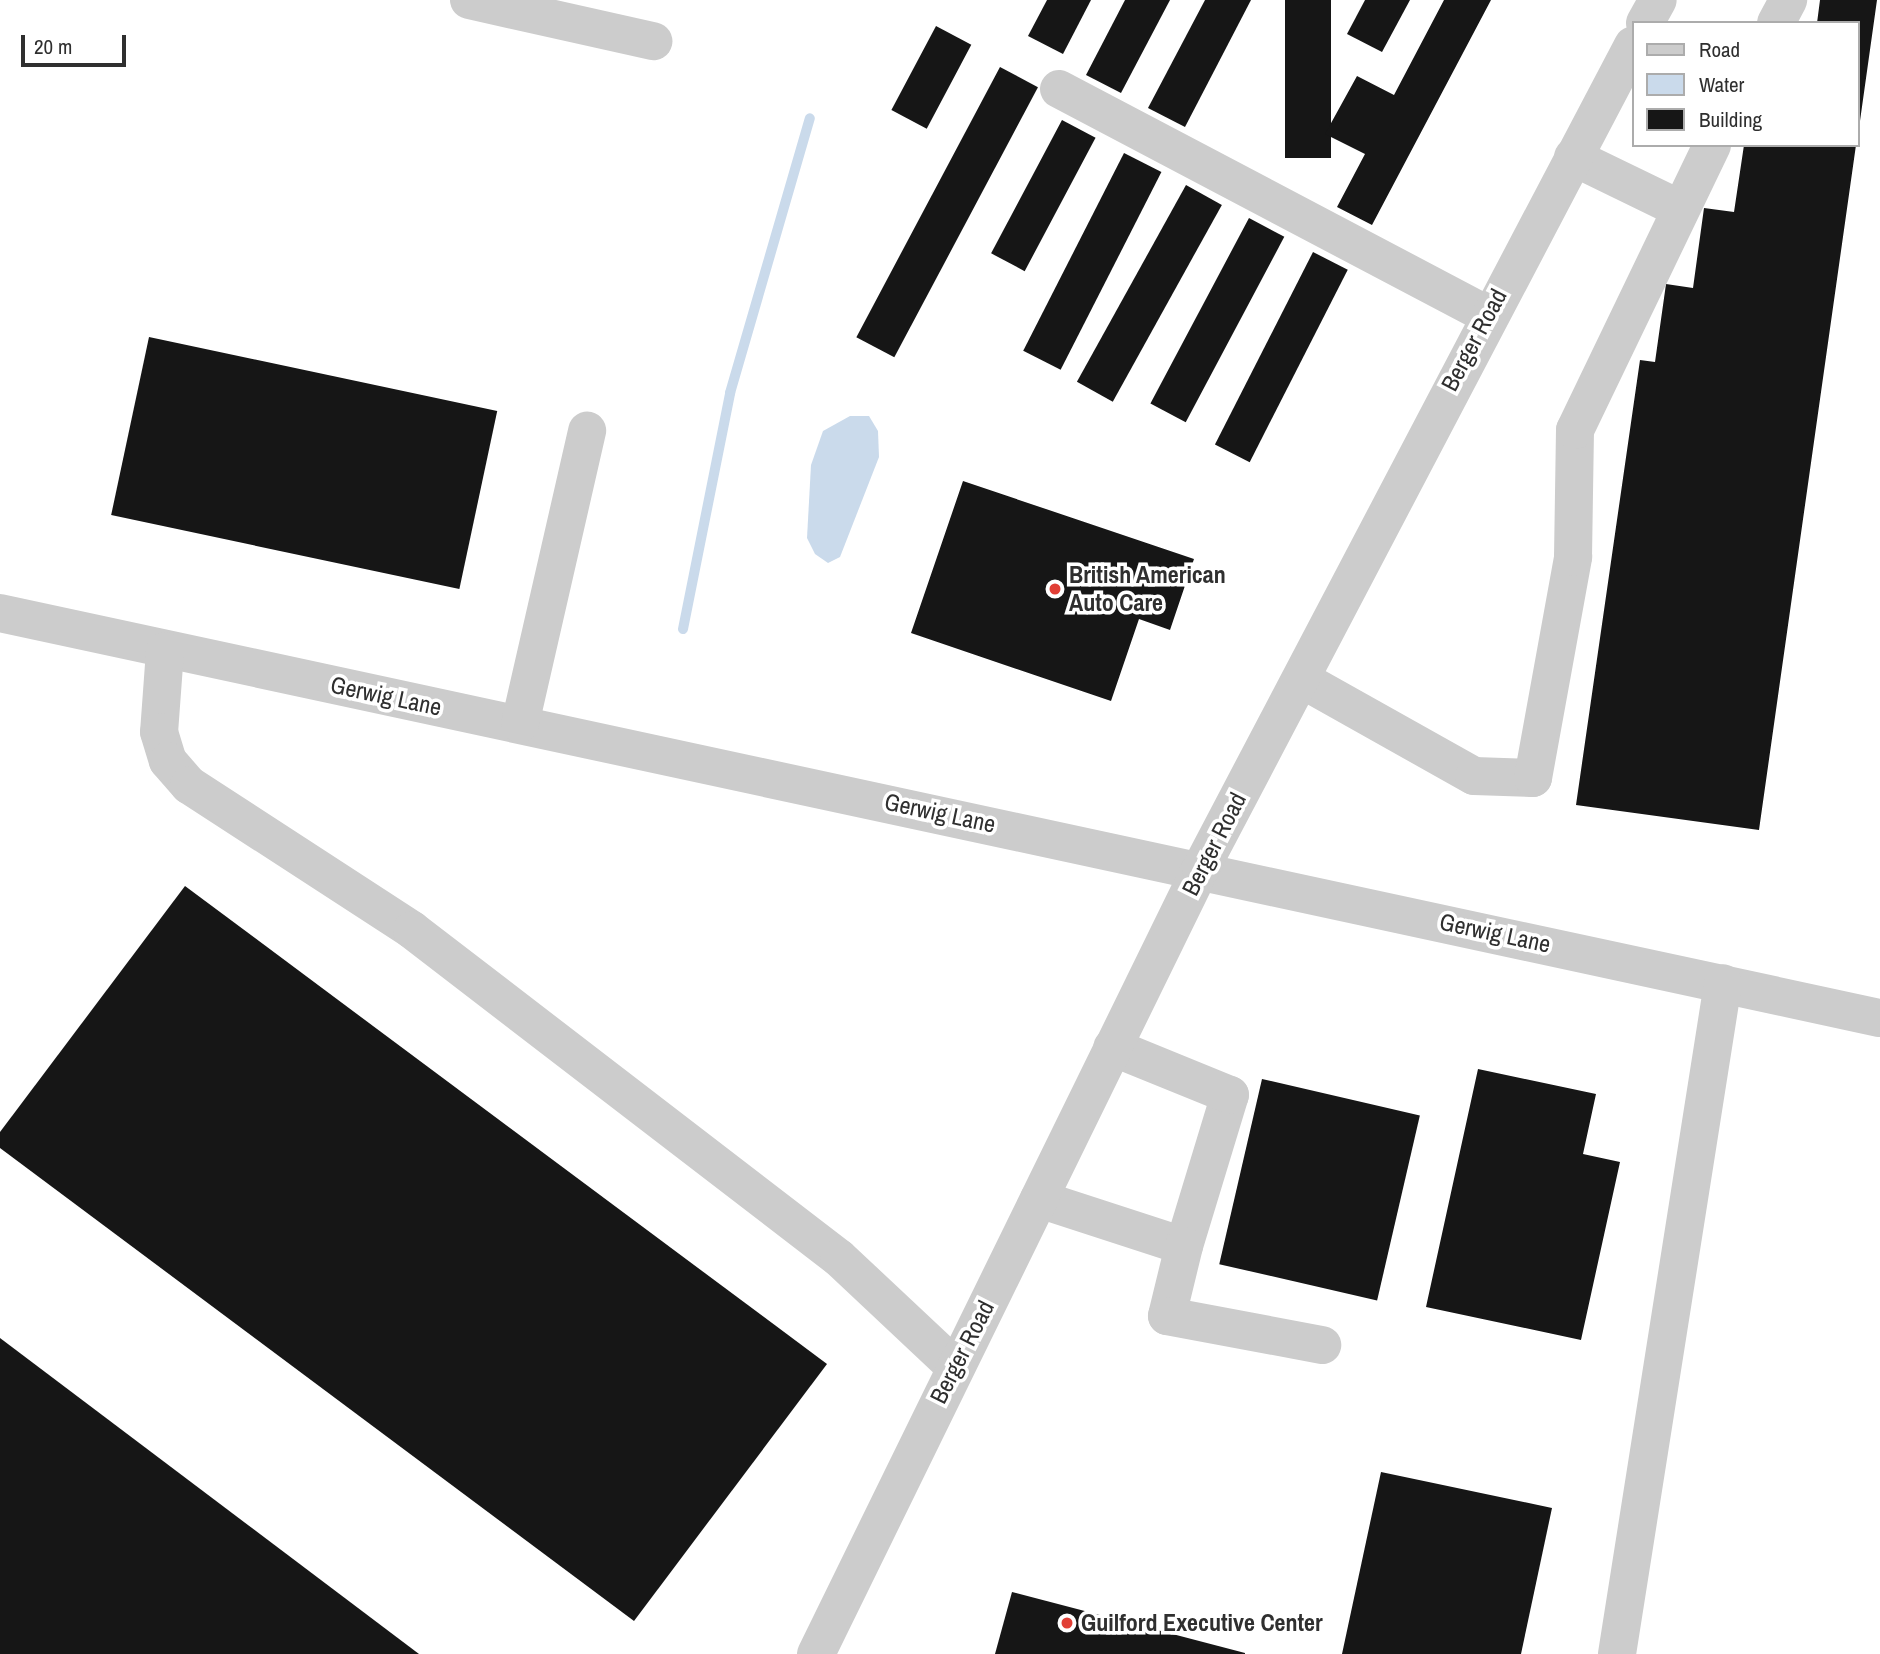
<!DOCTYPE html>
<style>
body{margin:0}
#map{position:relative;width:1880px;height:1654px;overflow:hidden;background:#fff;font-family:"Archivo Narrow",sans-serif}
div>[style]{position:absolute}
.water>*{inset:0;background:#cadaeb}
.stream>*{height:10px;margin:-5px;padding:0 5px;transform-origin:5px;border-radius:5px;background:#cadaeb}
.building>*{inset:0;background:#161616;transform-origin:0 0}
.minor>*{height:38px;margin:-19px;padding:0 19px;transform-origin:19px;border-radius:19px;background:#ccc}
.dots>*{width:19px;height:19px;translate:-50% -50%;box-sizing:border-box;border:4px solid #fff;border-radius:50%}
span{translate:-50% -50%;white-space:nowrap;text-align:center;line-height:1.15;-webkit-text-stroke:7px #fff;paint-order:stroke}
.street-label{font-size:24px;color:#2f2f2f}
.poi-label{font-size:24px;color:#2f2f2f;font-weight:700}
.left{translate:0 -50%;text-align:left}
.legend{position:absolute;left:1632px;top:21px;width:228px;height:126px;box-sizing:border-box;background:#fff;border:2px solid #acacac;margin:0;padding:9px 12px;list-style:none;font-size:21px;color:#2f2f2f}
.legend li{display:flex;align-items:center;gap:14px;height:35px}
.legend b{width:35px;border:2px solid #acacac}
.scale{position:absolute;left:21px;top:35px;width:105px;height:32px;box-sizing:border-box;border:4px solid #2f2f2f;border-top:0;padding-left:9px;font-size:21px;line-height:24px;white-space:nowrap;color:#2f2f2f;-webkit-text-stroke:5px #fff;paint-order:stroke}
</style>
<div id="map">
<div class="water">
<i style="clip-path:polygon(850px 416px,869px 416px,878px 431px,879px 457px,840px 557px,828px 563px,815px 554px,807px 538px,811px 465px,823px 431px)"></i>
</div>
<div class="stream">
<i style="left:683px;top:629px;width:241px;rotate:-78.7deg"></i>
<i style="left:730px;top:393px;width:286px;rotate:-73.8deg"></i>
</div>
<div class="building">
<i style="clip-path:polygon(1047px 0,1091px 0,1063px 54px,1028px 36px)"></i>
<i style="clip-path:polygon(1125px 0,1170px 0,1121px 93px,1086px 75px)"></i>
<i style="clip-path:polygon(1205px 0,1251px 0,1185px 127px,1148px 108px)"></i>
<i style="left:1285px;top:0;width:46px;height:158px"></i>
<i style="clip-path:polygon(1365px 0,1410px 0,1382px 52px,1347px 34px)"></i>
<i style="clip-path:polygon(1444px 0,1491px 0,1372px 225px,1337px 207px,1365px 154px,1325px 134px,1357px 76px,1394px 95px)"></i>
<i style="clip-path:polygon(1820px 0,1877px 0,1859px 128px,1857px 23px,1817px 23px)"></i>
<i style="left:936px;top:26px;width:40px;height:95px;rotate:28deg"></i>
<i style="left:1000px;top:67px;width:43px;height:306px;rotate:28deg"></i>
<i style="left:1062px;top:120px;width:38px;height:151px;rotate:28deg"></i>
<i style="clip-path:polygon(1744px 145px,1856px 145px,1759px 830px,1576px 805px,1640px 360px,1655px 362px,1666px 284px,1693px 288px,1704px 208px,1734px 212px)"></i>
<i style="left:1124px;top:153px;width:42px;height:222px;rotate:27deg"></i>
<i style="left:1186px;top:185px;width:41px;height:225px;rotate:29deg"></i>
<i style="left:1249px;top:218px;width:40px;height:210px;rotate:28deg"></i>
<i style="left:1313px;top:252px;width:39px;height:216px;rotate:27deg"></i>
<i style="left:149px;top:337px;width:356px;height:182px;rotate:12deg"></i>
<i style="clip-path:polygon(963px 481px,1194px 559px,1170px 630px,1139px 619px,1111px 701px,911px 633px)"></i>
<i style="clip-path:polygon(185px 886px,827px 1364px,634px 1621px,0 1148px,0 1132px)"></i>
<i style="clip-path:polygon(1478px 1069px,1596px 1094px,1583px 1154px,1620px 1162px,1581px 1340px,1426px 1307px)"></i>
<i style="left:1262px;top:1079px;width:162px;height:190px;rotate:13deg"></i>
<i style="clip-path:polygon(0 1338px,419px 1654px,0 1654px)"></i>
<i style="clip-path:polygon(1381px 1472px,1552px 1508px,1521px 1654px,1342px 1654px)"></i>
<i style="clip-path:polygon(1012px 1592px,1245px 1653px,1245px 1654px,995px 1654px)"></i>
</div>
<div class="minor">
<i style="left:469px;top:0;width:189px;rotate:12.6deg"></i>
<i style="left:1645px;top:23px;width:26px;rotate:-61deg"></i>
<i style="left:1776px;top:23px;width:26px;rotate:-62deg"></i>
<i style="left:1059px;top:89px;width:484px;rotate:27.8deg"></i>
<i style="left:1573px;top:157px;width:117px;rotate:25.9deg"></i>
<i style="left:0;top:613px;width:1923px;rotate:12.16deg"></i>
<i style="left:165px;top:651px;width:81px;rotate:94.2deg"></i>
<i style="left:159px;top:732px;width:30px;rotate:73deg"></i>
<i style="left:168px;top:761px;width:32px;rotate:49deg"></i>
<i style="left:189px;top:785px;width:266px;rotate:33deg"></i>
<i style="left:412px;top:930px;width:538px;rotate:37.53deg"></i>
<i style="left:839px;top:1258px;width:158px;rotate:43.2deg"></i>
<i style="left:1301px;top:679px;width:198px;rotate:29.3deg"></i>
<i style="left:1474px;top:776px;width:59px;rotate:1.9deg"></i>
<i style="left:1533px;top:778px;width:225px;rotate:-79.7deg"></i>
<i style="left:1573px;top:557px;width:127px;rotate:-89.1deg"></i>
<i style="left:1575px;top:430px;width:316px;rotate:-64.3deg"></i>
<i style="left:520px;top:724px;width:301px;rotate:-77.1deg"></i>
<i style="left:1039px;top:1199px;width:152px;rotate:18deg"></i>
<i style="left:1184px;top:1246px;width:158px;rotate:-73.1deg"></i>
<i style="left:1230px;top:1095px;width:127px;rotate:-157.9deg"></i>
<i style="left:1184px;top:1246px;width:72px;rotate:103.7deg"></i>
<i style="left:1167px;top:1316px;width:158px;rotate:10.6deg"></i>
<i style="left:816px;top:1654px;width:875px;rotate:-63.9deg"></i>
<i style="left:1201px;top:868px;width:929px;rotate:-62.3deg"></i>
<i style="left:1617px;top:1654px;width:679px;rotate:-81.02deg"></i>
</div>
<div class="dots">
<i style="left:1055px;top:589px;background:#e13f36"></i>
<i style="left:1067px;top:1623px;background:#e13f36"></i>
</div>
<div class="street-label">
<span style="left:1474px;top:340px;rotate:-62deg">Berger Road</span>
<span style="left:386px;top:696px;rotate:12deg">Gerwig Lane</span>
<span style="left:940px;top:813px;rotate:12deg">Gerwig Lane</span>
<span style="left:1214px;top:844px;rotate:-63deg">Berger Road</span>
<span style="left:1495px;top:933px;rotate:12deg">Gerwig Lane</span>
<span style="left:962px;top:1352px;rotate:-63deg">Berger Road</span>
</div>
<div class="poi-label">
<span class="left" style="left:1069px;top:589px">British American<br>Auto Care</span>
<span class="left" style="left:1081px;top:1623px">Guilford Executive Center</span>
</div>
<ul class="legend">
<li><b style="height:9px;background:#ccc"></b>Road</li>
<li><b style="height:19px;background:#cadaeb"></b>Water</li>
<li><b style="height:19px;background:#161616"></b>Building</li>
</ul>
<div class="scale">20 m</div>
</div>
